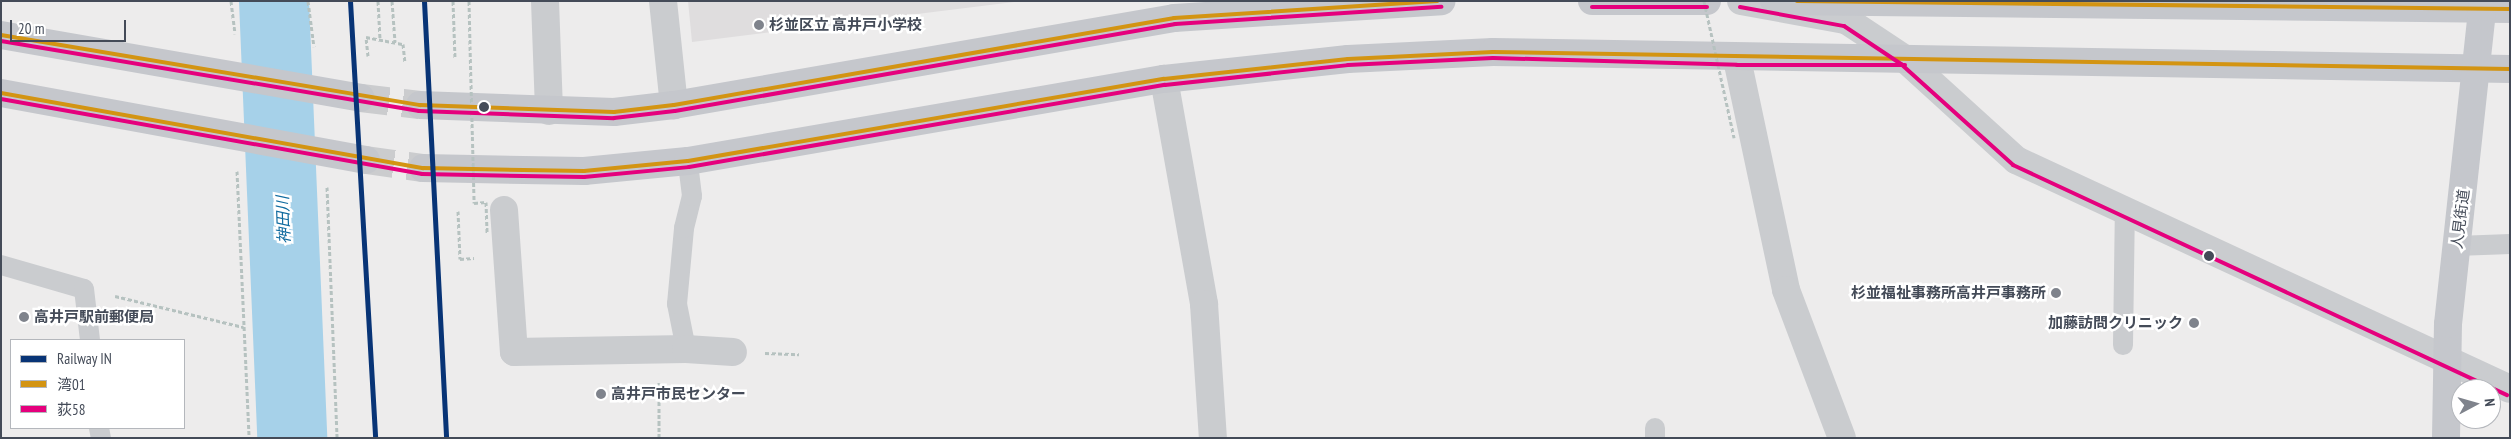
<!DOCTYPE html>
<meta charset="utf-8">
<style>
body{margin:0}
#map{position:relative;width:2511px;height:439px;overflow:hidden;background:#edecec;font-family:"PT Sans Narrow","Noto Sans JP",sans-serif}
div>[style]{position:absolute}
.education>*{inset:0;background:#dfddde}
.river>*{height:70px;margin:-35px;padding:0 35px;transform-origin:35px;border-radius:35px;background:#a6d1e9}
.primary-tunnel>*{height:28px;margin-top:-14px;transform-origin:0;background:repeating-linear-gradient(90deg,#cbccce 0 28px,transparent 0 42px)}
.path>*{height:3px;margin-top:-1.5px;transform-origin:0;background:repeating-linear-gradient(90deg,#b6c2c0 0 4px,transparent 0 6.5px)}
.service>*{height:20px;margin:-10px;padding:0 10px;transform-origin:10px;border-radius:10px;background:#cacccf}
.pedestrian>*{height:28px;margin:-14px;padding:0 14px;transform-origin:14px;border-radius:14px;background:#cacccf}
.minor>*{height:28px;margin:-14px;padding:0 14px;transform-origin:14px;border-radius:14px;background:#cacccf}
.tertiary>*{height:28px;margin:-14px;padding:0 14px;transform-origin:14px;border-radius:14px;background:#cacccf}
.primary>*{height:28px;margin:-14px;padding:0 14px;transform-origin:14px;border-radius:14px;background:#c5c7cc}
.path-bridge>*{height:3px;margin-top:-1.5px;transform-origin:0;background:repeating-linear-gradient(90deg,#b6c2c0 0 4px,transparent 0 6.5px)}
.bus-1>*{height:4px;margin:-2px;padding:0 2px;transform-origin:2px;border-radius:2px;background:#d39412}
.bus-2>*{height:4px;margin:-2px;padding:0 2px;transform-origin:2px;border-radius:2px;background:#e5007d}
.rail-1>*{height:5px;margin:-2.5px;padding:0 2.5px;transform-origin:2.5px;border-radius:2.5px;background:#083476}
.dots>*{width:14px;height:14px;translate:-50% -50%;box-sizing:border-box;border:2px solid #fff;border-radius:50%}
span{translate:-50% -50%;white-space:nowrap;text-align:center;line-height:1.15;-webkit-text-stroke:5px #fff;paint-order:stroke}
.poi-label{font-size:15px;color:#444b58;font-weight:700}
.left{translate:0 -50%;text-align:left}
.right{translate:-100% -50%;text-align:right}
.street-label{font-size:15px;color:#444b58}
.water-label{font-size:16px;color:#106b9f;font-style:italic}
.frame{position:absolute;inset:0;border:2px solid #444b58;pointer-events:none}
.legend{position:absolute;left:10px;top:339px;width:175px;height:90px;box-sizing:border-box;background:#fff;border:1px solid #b4b7bc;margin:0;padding:6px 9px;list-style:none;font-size:15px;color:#444b58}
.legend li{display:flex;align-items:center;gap:10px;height:25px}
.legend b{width:25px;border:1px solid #b4b7bc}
.north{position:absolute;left:2451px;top:379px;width:50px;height:50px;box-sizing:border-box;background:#fff;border:1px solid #b4b7bc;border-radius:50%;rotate:84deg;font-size:14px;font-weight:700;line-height:20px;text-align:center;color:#444b58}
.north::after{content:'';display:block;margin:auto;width:18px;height:22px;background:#7f838c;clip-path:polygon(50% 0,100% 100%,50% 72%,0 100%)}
.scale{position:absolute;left:10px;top:20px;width:116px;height:22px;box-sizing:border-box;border:2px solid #444b58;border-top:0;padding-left:6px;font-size:15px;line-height:18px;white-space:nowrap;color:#444b58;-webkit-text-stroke:4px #fff;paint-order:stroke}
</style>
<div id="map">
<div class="education">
<i style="clip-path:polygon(688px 1px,1022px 1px,692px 42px)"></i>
</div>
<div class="river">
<i style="left:274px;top:1px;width:437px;rotate:87.6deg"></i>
</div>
<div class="primary-tunnel">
<i style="left:361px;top:98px;width:59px;rotate:6.8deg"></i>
<i style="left:366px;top:160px;width:58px;rotate:8deg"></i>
</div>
<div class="path">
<i style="left:231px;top:1px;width:33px;rotate:83deg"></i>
<i style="left:308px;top:1px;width:46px;rotate:82.6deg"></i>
<i style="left:378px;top:1px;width:39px;rotate:87deg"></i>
<i style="left:392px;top:1px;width:41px;rotate:85.8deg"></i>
<i style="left:453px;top:1px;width:57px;rotate:88deg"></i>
<i style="left:469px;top:1px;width:45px;rotate:88.7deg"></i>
<i style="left:368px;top:56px;width:19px;rotate:-96deg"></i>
<i style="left:366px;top:37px;width:38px;rotate:11deg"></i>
<i style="left:403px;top:44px;width:18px;rotate:84deg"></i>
<i style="left:237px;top:171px;width:267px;rotate:87.4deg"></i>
<i style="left:327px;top:187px;width:251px;rotate:87.7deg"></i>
<i style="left:458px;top:211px;width:48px;rotate:87.6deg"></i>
<i style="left:460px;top:259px;width:14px;rotate:-4deg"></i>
<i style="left:115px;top:296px;width:132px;rotate:13.6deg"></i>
<i style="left:765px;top:353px;width:34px;rotate:2deg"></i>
<i style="left:659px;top:382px;width:56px;rotate:90deg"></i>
</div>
<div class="service">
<i style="left:2457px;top:246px;width:53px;rotate:-2.2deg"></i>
<i style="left:1px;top:265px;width:86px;rotate:16.1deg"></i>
<i style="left:84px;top:289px;width:51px;rotate:83.3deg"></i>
<i style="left:2123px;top:345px;width:135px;rotate:-89.2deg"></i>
<i style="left:686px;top:349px;width:46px;rotate:-101.3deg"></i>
<i style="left:677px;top:304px;width:76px;rotate:-84.7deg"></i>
<i style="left:684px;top:228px;width:33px;rotate:-76deg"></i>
<i style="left:692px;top:196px;width:35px;rotate:-97deg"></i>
<i style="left:99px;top:428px;width:10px;rotate:79deg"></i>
<i style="left:1655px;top:428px;width:10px;rotate:90deg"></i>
</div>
<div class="pedestrian">
<i style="left:504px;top:210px;width:142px;rotate:86deg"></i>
<i style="left:514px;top:352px;width:172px;rotate:-1deg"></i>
<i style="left:686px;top:349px;width:47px;rotate:3.7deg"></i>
</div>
<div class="minor">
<i style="left:545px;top:1px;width:110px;rotate:87.9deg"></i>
<i style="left:663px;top:1px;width:105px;rotate:84deg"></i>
<i style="left:1737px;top:59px;width:236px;rotate:78deg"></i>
<i style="left:1786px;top:290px;width:158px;rotate:69.3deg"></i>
</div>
<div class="tertiary">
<i style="left:1741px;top:1px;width:107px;rotate:10.3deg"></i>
<i style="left:1846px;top:20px;width:71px;rotate:33.5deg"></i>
<i style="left:1905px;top:59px;width:150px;rotate:42.3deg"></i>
<i style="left:2016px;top:160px;width:544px;rotate:24.87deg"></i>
<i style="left:1164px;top:79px;width:229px;rotate:79.9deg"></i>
<i style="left:1204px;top:304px;width:134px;rotate:86.2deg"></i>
</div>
<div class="primary">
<i style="left:1592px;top:1px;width:115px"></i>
<i style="left:1774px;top:1px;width:736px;rotate:0.62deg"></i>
<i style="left:1px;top:35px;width:365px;rotate:9.9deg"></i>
<i style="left:1px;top:93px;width:371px;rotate:10.4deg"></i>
<i style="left:420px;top:105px;width:194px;rotate:2.1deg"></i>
<i style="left:614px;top:112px;width:60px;rotate:-6.7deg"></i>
<i style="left:674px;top:105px;width:508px;rotate:-9.87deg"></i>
<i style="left:1174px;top:18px;width:268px;rotate:-3.6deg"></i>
<i style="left:423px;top:168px;width:161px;rotate:1.1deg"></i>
<i style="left:584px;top:171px;width:104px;rotate:-5.5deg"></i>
<i style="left:688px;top:161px;width:483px;rotate:-9.8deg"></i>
<i style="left:1164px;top:79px;width:185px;rotate:-6.2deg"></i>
<i style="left:1348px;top:59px;width:145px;rotate:-2.8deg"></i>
<i style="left:1493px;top:52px;width:1017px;rotate:0.96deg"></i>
<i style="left:2446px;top:438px;width:114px;rotate:-89deg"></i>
<i style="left:2448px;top:324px;width:325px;rotate:-83.8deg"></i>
</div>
<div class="path-bridge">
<i style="left:1704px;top:1px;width:140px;rotate:77.6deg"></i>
<i style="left:470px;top:46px;width:157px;rotate:88.5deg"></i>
<i style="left:474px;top:203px;width:12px;rotate:-5deg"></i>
<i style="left:486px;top:202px;width:32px;rotate:88deg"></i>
</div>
<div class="bus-1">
<i style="left:1797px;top:1px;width:713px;rotate:0.64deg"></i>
<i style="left:1px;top:35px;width:425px;rotate:9.5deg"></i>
<i style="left:420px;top:105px;width:194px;rotate:2.1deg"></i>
<i style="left:614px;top:112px;width:60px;rotate:-6.7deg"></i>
<i style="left:674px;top:105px;width:508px;rotate:-9.87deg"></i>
<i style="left:1174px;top:18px;width:264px;rotate:-3.7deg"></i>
<i style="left:1px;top:93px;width:429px;rotate:10.1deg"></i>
<i style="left:423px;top:168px;width:161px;rotate:1.1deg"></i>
<i style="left:584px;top:171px;width:104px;rotate:-5.5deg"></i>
<i style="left:688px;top:161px;width:483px;rotate:-9.8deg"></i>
<i style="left:1164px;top:79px;width:185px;rotate:-6.2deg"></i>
<i style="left:1348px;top:59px;width:145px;rotate:-2.8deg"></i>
<i style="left:1493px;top:52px;width:1017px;rotate:0.96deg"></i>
</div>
<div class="bus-2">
<i style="left:1592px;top:7px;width:115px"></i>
<i style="left:1740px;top:7px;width:106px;rotate:10.4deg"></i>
<i style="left:1844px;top:26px;width:69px;rotate:33.7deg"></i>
<i style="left:1901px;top:64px;width:151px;rotate:42deg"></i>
<i style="left:2013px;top:165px;width:545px;rotate:24.97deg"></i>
<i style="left:1px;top:41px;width:424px;rotate:9.5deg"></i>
<i style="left:419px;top:111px;width:195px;rotate:2.1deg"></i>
<i style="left:614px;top:118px;width:61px;rotate:-6.5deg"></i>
<i style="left:675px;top:111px;width:508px;rotate:-9.87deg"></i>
<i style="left:1175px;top:24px;width:267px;rotate:-3.7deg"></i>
<i style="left:1px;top:99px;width:428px;rotate:10.1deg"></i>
<i style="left:422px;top:174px;width:162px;rotate:1.1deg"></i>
<i style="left:584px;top:177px;width:105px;rotate:-5.4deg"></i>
<i style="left:689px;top:167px;width:483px;rotate:-9.8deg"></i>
<i style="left:1165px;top:85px;width:184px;rotate:-6.2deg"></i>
<i style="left:1348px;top:65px;width:145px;rotate:-2.8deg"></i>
<i style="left:1493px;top:58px;width:244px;rotate:1.6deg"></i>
<i style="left:1737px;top:65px;width:168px"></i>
</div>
<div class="rail-1">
<i style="left:350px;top:1px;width:438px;rotate:86.7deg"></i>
<i style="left:424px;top:1px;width:438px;rotate:87.1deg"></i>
</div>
<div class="dots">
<i style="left:759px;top:25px;background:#7f838c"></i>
<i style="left:484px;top:107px;background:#444b58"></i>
<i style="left:2209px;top:256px;background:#444b58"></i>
<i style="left:2056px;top:293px;background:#7f838c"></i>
<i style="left:24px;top:317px;background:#7f838c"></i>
<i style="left:2194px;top:323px;background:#7f838c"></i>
<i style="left:601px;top:394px;background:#7f838c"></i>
</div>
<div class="poi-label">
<span class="left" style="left:769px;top:25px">杉並区立 高井戸小学校</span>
<span class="right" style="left:2046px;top:293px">杉並福祉事務所高井戸事務所</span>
<span class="left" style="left:34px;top:317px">高井戸駅前郵便局</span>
<span class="right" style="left:2183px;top:323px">加藤訪問クリニック</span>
<span class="left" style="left:611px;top:394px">高井戸市民センター</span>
</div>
<div class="street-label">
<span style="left:2460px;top:219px;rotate:-83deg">人見街道</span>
</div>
<div class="water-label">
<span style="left:283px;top:220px;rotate:-92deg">神田川</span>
</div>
<div class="frame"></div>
<ul class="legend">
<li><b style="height:6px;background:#083476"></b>Railway IN</li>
<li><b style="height:6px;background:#d39412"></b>湾01</li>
<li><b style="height:6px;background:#e5007d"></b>荻58</li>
</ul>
<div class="north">N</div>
<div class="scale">20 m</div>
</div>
